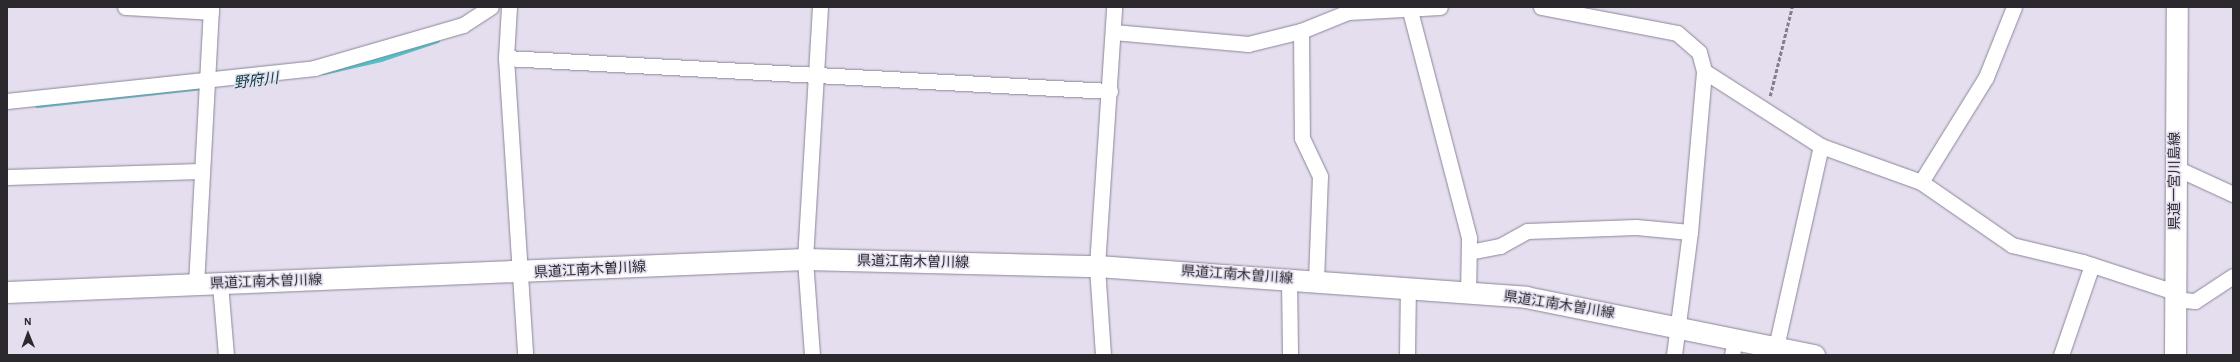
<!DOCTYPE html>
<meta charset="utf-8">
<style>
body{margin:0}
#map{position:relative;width:2240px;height:362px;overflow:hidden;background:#e4deef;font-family:"Alegreya Sans","Noto Sans JP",sans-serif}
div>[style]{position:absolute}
.stream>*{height:5px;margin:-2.5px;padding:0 2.5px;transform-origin:2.5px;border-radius:2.5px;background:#4dc4c8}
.path>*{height:2.5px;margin-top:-1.25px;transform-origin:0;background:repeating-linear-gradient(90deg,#847f8a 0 4px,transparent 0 6px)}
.roads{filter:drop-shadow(0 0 1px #8c8696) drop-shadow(0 0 1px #8c8696)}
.minor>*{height:15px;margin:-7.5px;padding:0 7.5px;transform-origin:7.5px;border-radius:7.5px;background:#fff}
.secondary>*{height:21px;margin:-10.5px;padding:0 10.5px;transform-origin:10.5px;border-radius:10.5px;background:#fff}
span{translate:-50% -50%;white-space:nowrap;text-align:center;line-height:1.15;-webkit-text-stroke:3px #e4deef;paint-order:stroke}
.street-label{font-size:14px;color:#2b282e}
.water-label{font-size:15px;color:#043d3f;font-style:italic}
.frame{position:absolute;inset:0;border:8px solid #2b282e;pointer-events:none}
.north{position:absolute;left:8px;top:314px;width:40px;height:40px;-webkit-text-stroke:3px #e4deef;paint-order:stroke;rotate:359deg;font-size:11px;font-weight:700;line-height:16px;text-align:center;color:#2b282e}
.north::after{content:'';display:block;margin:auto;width:14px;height:18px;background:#2b282e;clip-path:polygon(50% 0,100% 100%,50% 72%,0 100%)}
</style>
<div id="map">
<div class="stream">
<i style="left:323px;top:72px;width:59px;rotate:-12.6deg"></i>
<i style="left:381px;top:59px;width:59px;rotate:-18.7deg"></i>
<i style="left:37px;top:105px;width:168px;rotate:-6.2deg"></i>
</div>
<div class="path">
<i style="left:1770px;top:96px;width:92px;rotate:-76.1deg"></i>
</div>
<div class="roads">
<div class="minor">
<i style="left:125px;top:7px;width:86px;rotate:3.3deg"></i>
<i style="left:509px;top:7px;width:51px;rotate:93.4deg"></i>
<i style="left:506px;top:58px;width:298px;rotate:86.3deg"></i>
<i style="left:1409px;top:7px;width:239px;rotate:75.4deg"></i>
<i style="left:1469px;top:238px;width:55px;rotate:91deg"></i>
<i style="left:1541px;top:7px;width:138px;rotate:10.8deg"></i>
<i style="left:1677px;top:33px;width:29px;rotate:41deg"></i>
<i style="left:1699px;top:52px;width:20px;rotate:75deg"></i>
<i style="left:1704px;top:71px;width:139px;rotate:32.7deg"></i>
<i style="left:1821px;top:146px;width:106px;rotate:19.8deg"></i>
<i style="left:1921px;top:182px;width:111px;rotate:34.7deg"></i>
<i style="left:2012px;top:245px;width:73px;rotate:13.5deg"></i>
<i style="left:2083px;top:262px;width:96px;rotate:18.2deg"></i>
<i style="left:1301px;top:31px;width:107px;rotate:89.5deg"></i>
<i style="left:1302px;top:138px;width:42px;rotate:64.7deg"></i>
<i style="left:1320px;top:176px;width:105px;rotate:92.2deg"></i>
<i style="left:1113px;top:32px;width:136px;rotate:5.1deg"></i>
<i style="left:1248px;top:44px;width:55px;rotate:-13.8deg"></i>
<i style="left:1301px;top:31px;width:51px;rotate:-22deg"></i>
<i style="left:1348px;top:12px;width:92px;rotate:-3.1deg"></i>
<i style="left:506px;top:58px;width:605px;rotate:3.13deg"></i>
<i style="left:7px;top:101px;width:309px;rotate:-6.1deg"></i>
<i style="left:314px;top:68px;width:155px;rotate:-16.1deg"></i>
<i style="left:463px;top:25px;width:33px;rotate:-33deg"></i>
<i style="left:2174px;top:167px;width:65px;rotate:24.6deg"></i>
<i style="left:7px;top:177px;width:194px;rotate:-1.8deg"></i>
<i style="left:1921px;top:182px;width:123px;rotate:-58.2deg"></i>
<i style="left:1986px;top:77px;width:75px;rotate:-68.2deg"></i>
<i style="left:1469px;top:252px;width:32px;rotate:-11deg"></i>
<i style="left:1500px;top:246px;width:31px;rotate:-29deg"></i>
<i style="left:1527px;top:231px;width:109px;rotate:-2.1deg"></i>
<i style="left:1636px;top:227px;width:54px;rotate:5.3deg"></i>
<i style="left:1289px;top:279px;width:76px;rotate:89.2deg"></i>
<i style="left:220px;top:284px;width:71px;rotate:85.2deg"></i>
<i style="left:196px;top:285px;width:278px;rotate:-86.9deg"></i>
<i style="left:2175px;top:299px;width:20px;rotate:6deg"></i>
<i style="left:2195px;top:301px;width:45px;rotate:-33.3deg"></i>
<i style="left:1776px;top:347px;width:206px;rotate:-77.4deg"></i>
<i style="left:812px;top:355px;width:96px;rotate:-94.2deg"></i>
<i style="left:805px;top:259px;width:252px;rotate:-86.6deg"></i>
<i style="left:1103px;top:355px;width:89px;rotate:-93.9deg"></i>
<i style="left:1097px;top:266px;width:260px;rotate:-86.2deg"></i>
<i style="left:1407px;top:355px;width:68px;rotate:-89.2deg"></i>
<i style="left:1674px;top:355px;width:124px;rotate:-82.6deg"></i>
<i style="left:1690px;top:232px;width:162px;rotate:-85deg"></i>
<i style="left:1732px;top:355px;width:17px;rotate:-80deg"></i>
<i style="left:2061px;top:355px;width:95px;rotate:-71deg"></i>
</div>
<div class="secondary">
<i style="left:7px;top:292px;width:799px;rotate:-2.37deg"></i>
<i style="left:805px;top:259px;width:292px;rotate:1.4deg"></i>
<i style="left:1097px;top:266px;width:430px;rotate:4.1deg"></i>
<i style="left:1526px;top:297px;width:294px;rotate:11.4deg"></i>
<i style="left:2175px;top:355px;width:348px;rotate:-89.7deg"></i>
</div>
</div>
<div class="street-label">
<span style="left:2175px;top:181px;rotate:-90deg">県道一宮川島線</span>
<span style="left:913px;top:262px;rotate:1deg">県道江南木曽川線</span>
<span style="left:590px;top:270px;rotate:-3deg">県道江南木曽川線</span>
<span style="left:1237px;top:275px;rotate:4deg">県道江南木曽川線</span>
<span style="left:266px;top:282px;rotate:-2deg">県道江南木曽川線</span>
<span style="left:1559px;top:305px;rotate:9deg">県道江南木曽川線</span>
</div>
<div class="water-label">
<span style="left:256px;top:81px;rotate:-7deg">野府川</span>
</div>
<div class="frame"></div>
<div class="north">N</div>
</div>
